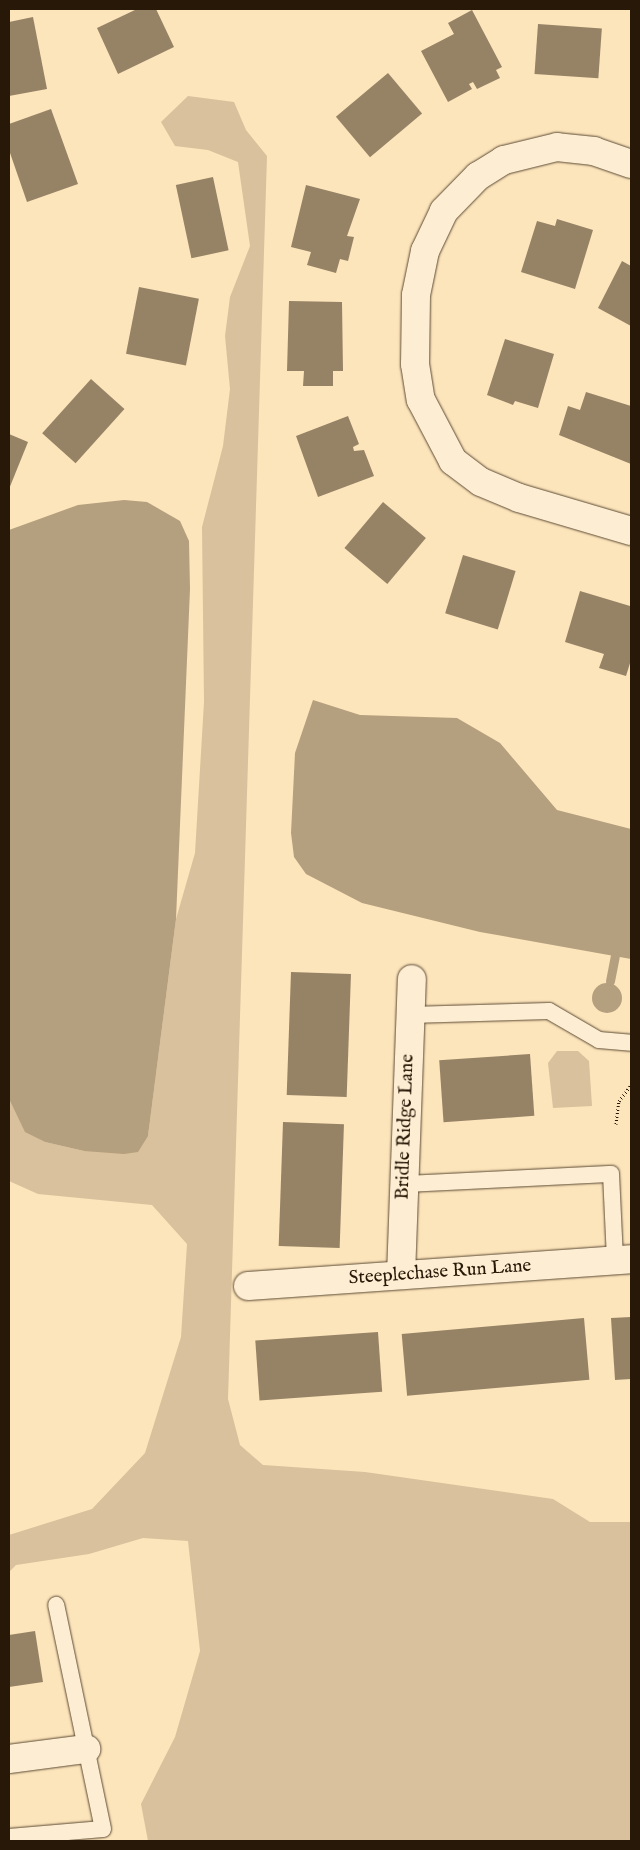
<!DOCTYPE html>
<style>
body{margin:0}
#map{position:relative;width:640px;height:1850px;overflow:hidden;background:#fce4bb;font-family:"IM FELL English",serif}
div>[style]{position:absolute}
.green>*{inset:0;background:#d8c19c}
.water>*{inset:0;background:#b49f7e}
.round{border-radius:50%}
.stream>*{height:9px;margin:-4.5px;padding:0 4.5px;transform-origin:4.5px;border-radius:4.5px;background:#b49f7e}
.building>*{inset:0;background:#968265;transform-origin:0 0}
.path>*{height:3px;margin-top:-1.5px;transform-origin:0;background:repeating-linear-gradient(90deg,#271807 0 1px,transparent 0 3.5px)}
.roads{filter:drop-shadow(0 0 1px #5c4b34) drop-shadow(0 0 1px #5c4b34)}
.lane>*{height:16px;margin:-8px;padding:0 8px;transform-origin:8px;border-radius:8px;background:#fdedd3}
.street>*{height:28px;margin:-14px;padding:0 14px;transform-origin:14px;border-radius:14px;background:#fdedd3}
span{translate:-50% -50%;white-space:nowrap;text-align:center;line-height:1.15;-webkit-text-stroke:5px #fdedd3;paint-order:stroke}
.street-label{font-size:19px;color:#271807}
.frame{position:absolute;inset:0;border:10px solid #271807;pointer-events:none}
</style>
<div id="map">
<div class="green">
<i style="clip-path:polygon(188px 96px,234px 102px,246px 130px,267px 156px,228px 1399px,240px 1445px,263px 1465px,365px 1472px,553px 1499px,590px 1522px,631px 1522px,631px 1841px,148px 1841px,141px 1804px,175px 1737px,200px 1651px,188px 1541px,143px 1538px,89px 1554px,16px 1565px,9px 1572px,9px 1535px,92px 1509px,145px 1453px,181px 1337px,187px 1244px,152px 1205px,38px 1194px,9px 1181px,9px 1099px,25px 1131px,45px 1142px,84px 1151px,148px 1136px,176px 919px,195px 853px,204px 702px,202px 527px,223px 446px,230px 389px,225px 336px,230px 297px,250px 246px,238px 162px,208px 150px,175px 146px,161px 122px)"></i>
<i style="clip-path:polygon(557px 1051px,578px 1051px,589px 1061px,592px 1106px,553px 1108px,548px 1063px)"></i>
</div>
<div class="water">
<i style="clip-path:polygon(124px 500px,147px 502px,180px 521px,189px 541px,190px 589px,176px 919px,148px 1136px,138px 1152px,124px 1154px,84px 1151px,45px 1142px,25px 1132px,9px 1099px,9px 530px,78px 505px)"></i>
<i style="clip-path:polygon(313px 700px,360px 715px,457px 718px,500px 743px,557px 810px,631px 829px,631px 959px,480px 932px,362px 903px,306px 874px,294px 857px,291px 833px,295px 753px)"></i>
<i class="round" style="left:592px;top:983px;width:30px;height:30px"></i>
</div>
<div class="stream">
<i style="left:610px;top:981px;width:25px;rotate:-79deg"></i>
</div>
<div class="building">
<i style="clip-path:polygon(137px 9px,156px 9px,174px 47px,118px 74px,97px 28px)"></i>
<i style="clip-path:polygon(472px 10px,502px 67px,496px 70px,500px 78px,477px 89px,473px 82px,469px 84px,472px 89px,448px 102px,421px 51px,454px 34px,448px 23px)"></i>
<i style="clip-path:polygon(33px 17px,47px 89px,9px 96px,9px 22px)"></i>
<i style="left:538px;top:24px;width:64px;height:50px;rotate:4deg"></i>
<i style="left:388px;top:73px;width:53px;height:68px;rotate:50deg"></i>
<i style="clip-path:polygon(51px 109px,78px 184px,27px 202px,9px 150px,9px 124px)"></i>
<i style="left:213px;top:177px;width:75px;height:38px;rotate:78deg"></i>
<i style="clip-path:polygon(306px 185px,360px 199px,347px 236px,354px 237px,348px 261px,340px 259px,336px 273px,307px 265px,311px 252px,291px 247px)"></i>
<i style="clip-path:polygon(557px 219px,593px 230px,575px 289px,521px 272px,537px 221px,555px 226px)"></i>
<i style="clip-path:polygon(622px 261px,631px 266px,631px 326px,598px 308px)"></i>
<i style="left:139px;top:287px;width:61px;height:68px;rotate:11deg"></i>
<i style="clip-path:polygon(289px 301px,342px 302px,343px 371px,333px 371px,333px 386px,303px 386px,304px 371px,287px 371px)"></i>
<i style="clip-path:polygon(505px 339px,554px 354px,538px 408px,515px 401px,513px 405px,487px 395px)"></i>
<i style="left:91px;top:379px;width:45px;height:73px;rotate:42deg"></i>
<i style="clip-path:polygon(586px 392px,631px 406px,631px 464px,559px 435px,568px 406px,580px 410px)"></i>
<i style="clip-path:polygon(348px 416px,359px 444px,353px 447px,354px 451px,364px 450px,374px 476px,318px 497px,296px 436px)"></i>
<i style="clip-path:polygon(9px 434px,28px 442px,9px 489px)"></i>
<i style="left:383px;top:502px;width:56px;height:60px;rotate:40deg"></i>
<i style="left:463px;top:555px;width:55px;height:61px;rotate:17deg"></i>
<i style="clip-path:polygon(580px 591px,630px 606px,631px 660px,626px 676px,599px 668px,604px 654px,565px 642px)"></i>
<i style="left:291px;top:972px;width:60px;height:123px;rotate:2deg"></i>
<i style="left:530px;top:1054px;width:62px;height:91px;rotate:86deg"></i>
<i style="left:283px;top:1122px;width:61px;height:124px;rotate:2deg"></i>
<i style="clip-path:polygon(631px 1317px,631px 1379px,615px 1380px,611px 1318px)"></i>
<i style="left:584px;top:1318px;width:62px;height:183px;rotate:85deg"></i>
<i style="left:378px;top:1332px;width:60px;height:123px;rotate:86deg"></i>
<i style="clip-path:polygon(35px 1631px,43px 1682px,9px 1687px,9px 1635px)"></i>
</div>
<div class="path">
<i style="left:616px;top:1124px;width:23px;rotate:-83deg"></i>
<i style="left:619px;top:1101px;width:20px;rotate:-53deg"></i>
</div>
<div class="roads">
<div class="lane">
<i style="left:410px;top:1015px;width:139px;rotate:-1.6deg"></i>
<i style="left:549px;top:1011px;width:58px;rotate:30.1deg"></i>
<i style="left:599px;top:1040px;width:32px;rotate:5deg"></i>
<i style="left:404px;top:1184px;width:207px;rotate:-2.8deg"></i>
<i style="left:611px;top:1174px;width:86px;rotate:87.3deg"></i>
<i style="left:9px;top:1837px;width:94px;rotate:-4.9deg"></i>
<i style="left:103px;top:1829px;width:229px;rotate:-101.8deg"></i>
</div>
<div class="street">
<i style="left:631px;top:164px;width:39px;rotate:-161deg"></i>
<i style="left:594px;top:151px;width:37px;rotate:-174deg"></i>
<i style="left:557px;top:147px;width:55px;rotate:166.2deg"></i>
<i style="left:504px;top:160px;width:31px;rotate:148deg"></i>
<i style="left:478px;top:176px;width:49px;rotate:134.2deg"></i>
<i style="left:444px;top:211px;width:44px;rotate:115.4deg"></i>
<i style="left:425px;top:251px;width:45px;rotate:101.6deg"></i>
<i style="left:416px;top:295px;width:69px;rotate:90.8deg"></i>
<i style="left:415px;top:364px;width:36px;rotate:81deg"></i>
<i style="left:421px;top:400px;width:69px;rotate:62.3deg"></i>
<i style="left:453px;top:461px;width:35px;rotate:37deg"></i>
<i style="left:481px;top:482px;width:41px;rotate:22.8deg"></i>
<i style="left:519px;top:498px;width:117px;rotate:16.4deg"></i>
<i style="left:401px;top:1275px;width:296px;rotate:-87.9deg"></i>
<i style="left:248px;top:1286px;width:384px;rotate:-4deg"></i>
<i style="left:9px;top:1759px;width:78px;rotate:-7.4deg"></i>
</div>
</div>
<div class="street-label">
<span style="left:406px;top:1127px;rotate:-88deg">Bridle Ridge Lane</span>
<span style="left:440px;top:1273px;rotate:-4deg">Steeplechase Run Lane</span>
</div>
<div class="frame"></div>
</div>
